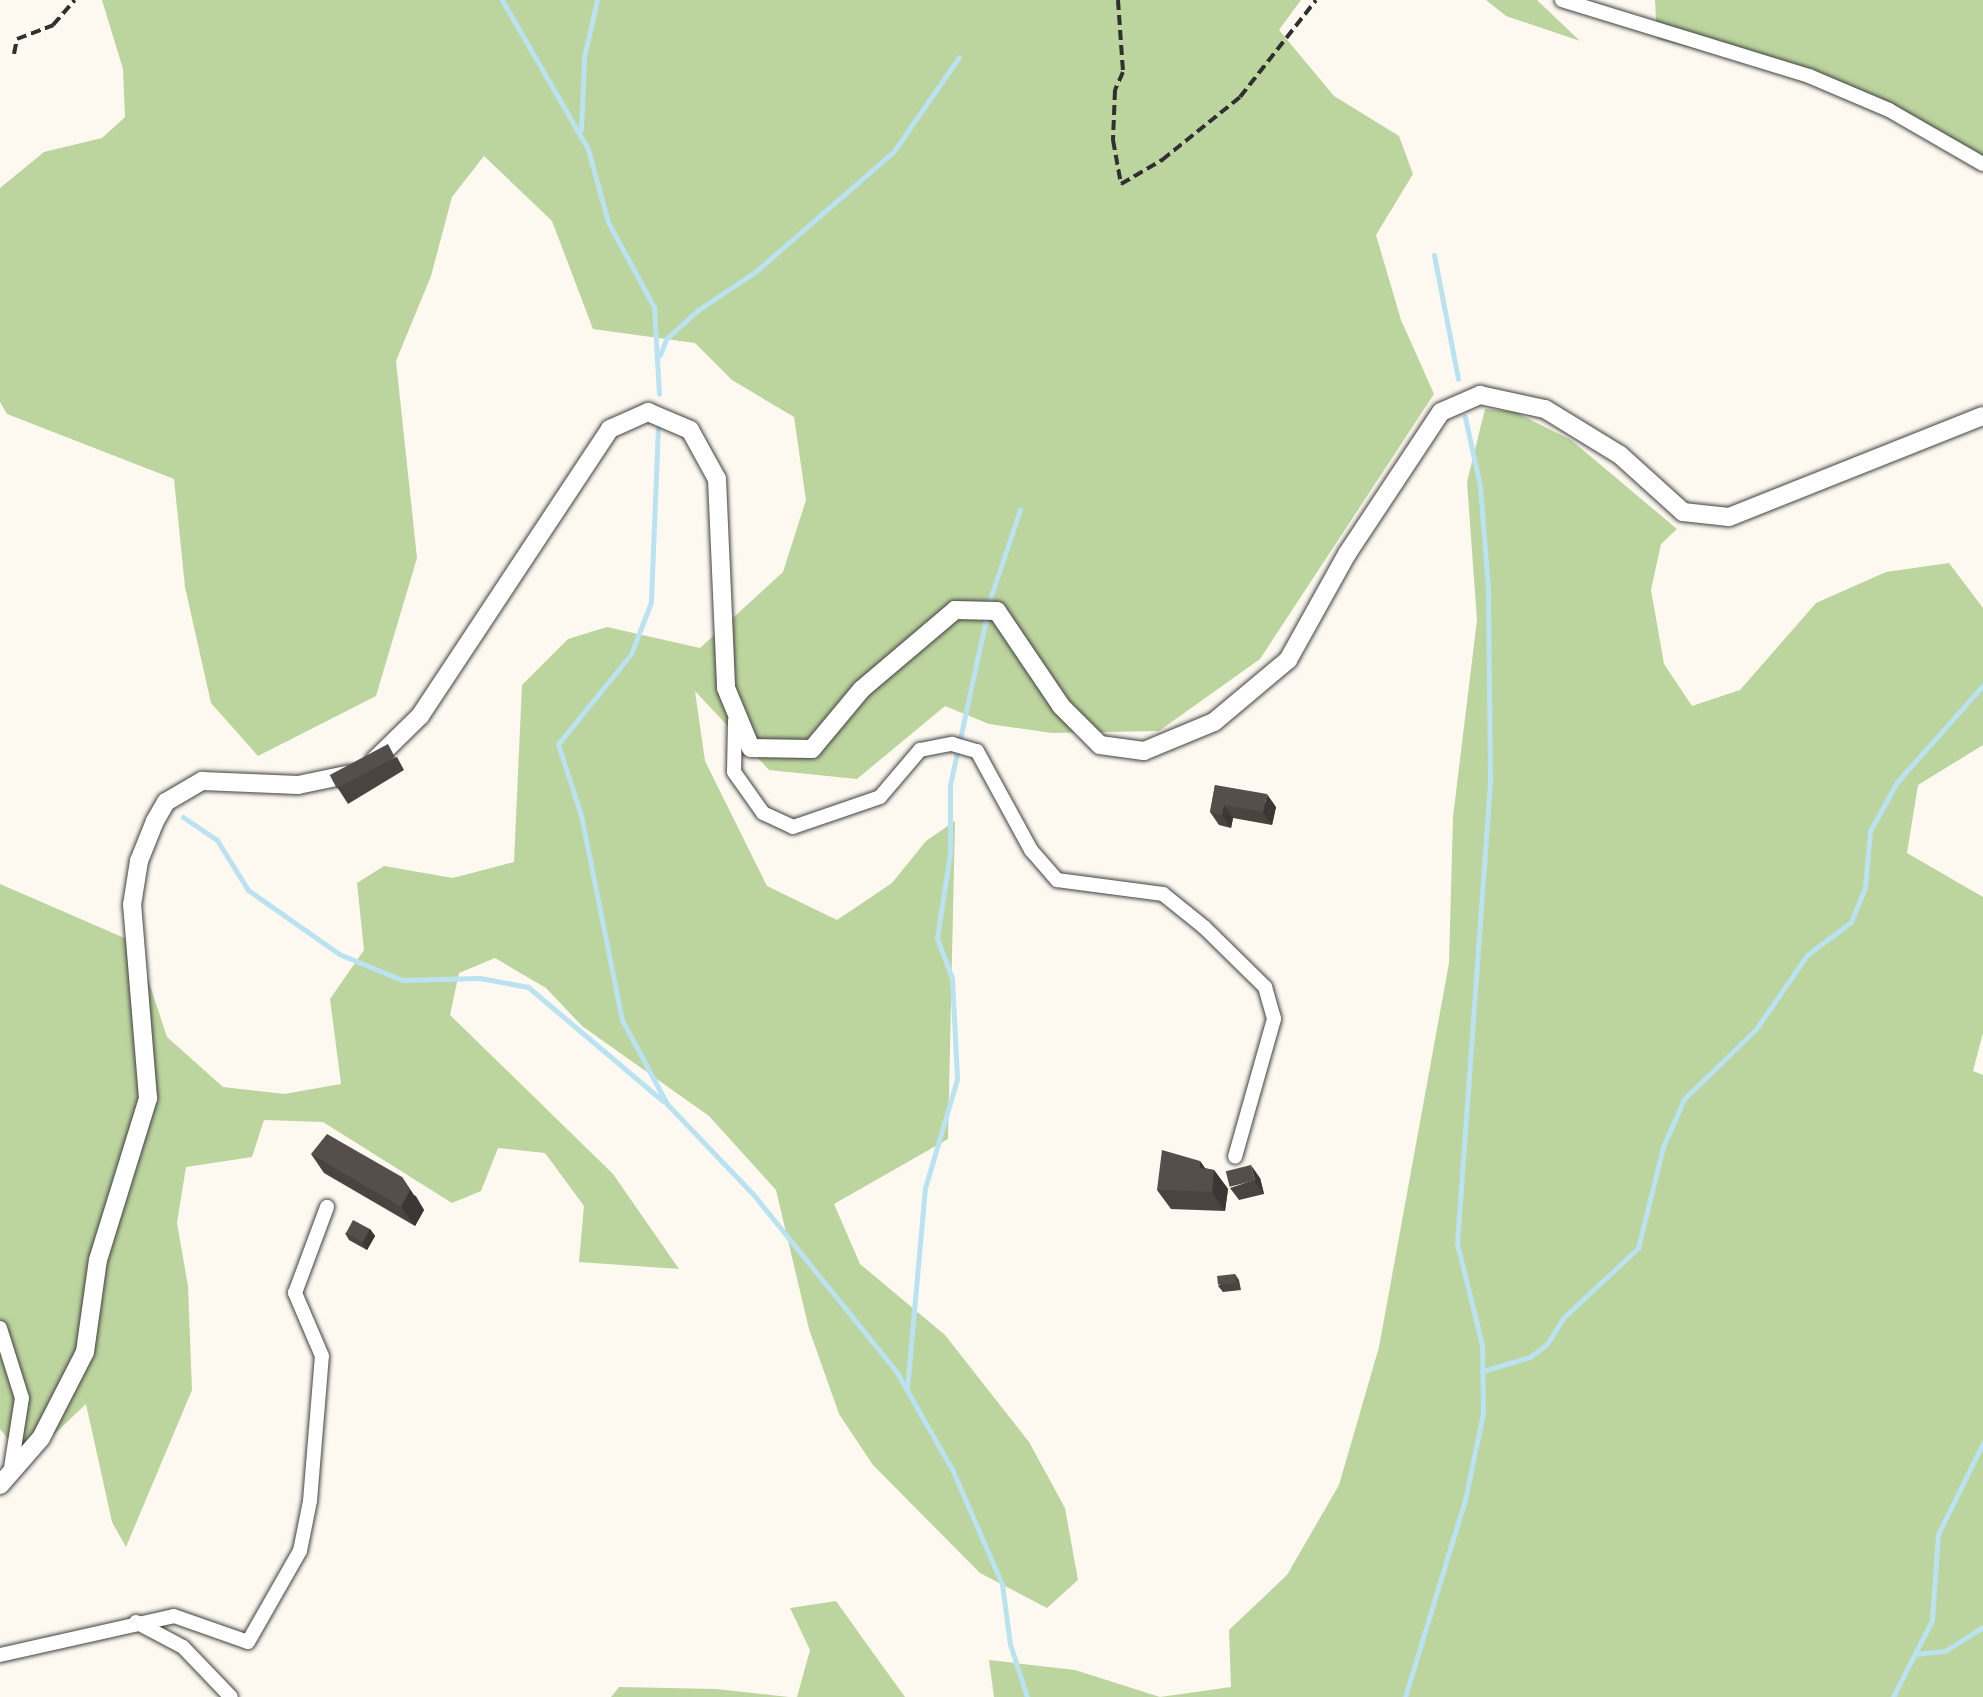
<!DOCTYPE html>
<style>
body{margin:0}
#map{position:relative;width:1983px;height:1697px;overflow:hidden;background:#fdf9f0;font-family:"Noto Serif",serif}
div>[style]{position:absolute}
.forest>*{inset:0;background:#bcd49e}
.stream>*{height:5px;margin:-2.5px;padding:0 2.5px;transform-origin:2.5px;border-radius:2.5px;background:#bae2f0}
.path>*{height:4px;margin-top:-2px;transform-origin:0;background:repeating-linear-gradient(90deg,#303030 0 10px,transparent 0 15px)}
.roads{filter:drop-shadow(0 0 2px #414141) drop-shadow(0 0 2px #414141)}
.minor>*{height:14px;margin:-7px;padding:0 7px;transform-origin:7px;border-radius:7px;background:#fff}
.tertiary>*{height:18px;margin:-9px;padding:0 9px;transform-origin:9px;border-radius:9px;background:#fff}
.wall>*{inset:0;background:#4a4340}
.shaded-wall>*{inset:0;background:#3c3734}
.building>*{inset:0;background:#564e4b;transform-origin:0 0}
span{translate:-50% -50%;white-space:nowrap;text-align:center;line-height:1.15;-webkit-text-stroke:10px #fff;paint-order:stroke}
</style>
<div id="map">
<div class="forest">
<i style="clip-path:polygon(102px 0,1301px 0,1279px 30px,1334px 96px,1399px 136px,1413px 174px,1376px 235px,1401px 320px,1434px 394px,1260px 659px,1159px 731px,1052px 733px,989px 724px,945px 706px,857px 779px,769px 770px,695px 691px,705px 761px,767px 886px,837px 920px,892px 883px,926px 841px,955px 821px,948px 1139px,834px 1204px,860px 1264px,945px 1335px,1029px 1442px,1065px 1508px,1078px 1580px,1047px 1608px,980px 1573px,873px 1465px,839px 1414px,809px 1329px,776px 1190px,709px 1116px,582px 1026px,546px 988px,495px 958px,459px 973px,450px 1015px,613px 1174px,679px 1269px,579px 1262px,584px 1206px,545px 1153px,498px 1148px,481px 1191px,452px 1203px,323px 1122px,264px 1120px,252px 1157px,186px 1167px,177px 1223px,188px 1286px,192px 1390px,126px 1547px,112px 1522px,86px 1404px,26px 1461px,0 1429px,0 884px,136px 943px,167px 1037px,223px 1087px,284px 1094px,341px 1084px,330px 999px,364px 950px,357px 883px,384px 866px,453px 878px,514px 862px,522px 685px,568px 639px,607px 627px,700px 648px,783px 572px,806px 500px,794px 417px,732px 380px,695px 343px,593px 329px,552px 221px,484px 156px,452px 197px,431px 276px,396px 361px,417px 558px,376px 696px,258px 756px,211px 703px,185px 587px,174px 479px,7px 414px,0 402px,0 188px,44px 152px,102px 138px,125px 117px,123px 69px)"></i>
<i style="clip-path:polygon(1486px 0,1537px 0,1580px 41px,1506px 16px)"></i>
<i style="clip-path:polygon(1655px 0,1983px 0,1983px 159px,1903px 116px,1749px 63px,1657px 39px)"></i>
<i style="clip-path:polygon(1485px 409px,1515px 412px,1571px 440px,1677px 529px,1661px 544px,1651px 590px,1664px 664px,1692px 706px,1740px 690px,1816px 603px,1886px 572px,1949px 563px,1983px 608px,1983px 745px,1918px 785px,1907px 853px,1983px 897px,1983px 1033px,1973px 1071px,1983px 1075px,1983px 1697px,994px 1697px,989px 1660px,1075px 1670px,1160px 1697px,1231px 1687px,1229px 1630px,1287px 1575px,1339px 1485px,1379px 1347px,1449px 963px,1453px 817px,1477px 620px,1467px 482px)"></i>
<i style="clip-path:polygon(836px 1601px,876px 1657px,905px 1697px,797px 1697px,810px 1650px,790px 1608px)"></i>
<i style="clip-path:polygon(619px 1687px,716px 1689px,789px 1697px,611px 1697px)"></i>
</div>
<div class="stream">
<i style="left:502px;top:0;width:172px;rotate:60deg"></i>
<i style="left:588px;top:149px;width:76px;rotate:74.7deg"></i>
<i style="left:608px;top:222px;width:97px;rotate:61.6deg"></i>
<i style="left:654px;top:307px;width:87px;rotate:86.7deg"></i>
<i style="left:581px;top:130px;width:73px;rotate:-87.6deg"></i>
<i style="left:584px;top:57px;width:58px;rotate:-77.2deg"></i>
<i style="left:1434px;top:255px;width:126px;rotate:79deg"></i>
<i style="left:660px;top:355px;width:17px;rotate:-69deg"></i>
<i style="left:666px;top:339px;width:43px;rotate:-42.2deg"></i>
<i style="left:698px;top:310px;width:69px;rotate:-33.7deg"></i>
<i style="left:755px;top:272px;width:184px;rotate:-41deg"></i>
<i style="left:894px;top:151px;width:114px;rotate:-55.3deg"></i>
<i style="left:658px;top:426px;width:176px;rotate:92.3deg"></i>
<i style="left:651px;top:602px;width:56px;rotate:111deg"></i>
<i style="left:631px;top:654px;width:116px;rotate:129deg"></i>
<i style="left:558px;top:744px;width:75px;rotate:72.1deg"></i>
<i style="left:581px;top:815px;width:209px;rotate:78.7deg"></i>
<i style="left:622px;top:1020px;width:95px;rotate:61.8deg"></i>
<i style="left:667px;top:1104px;width:124px;rotate:46.3deg"></i>
<i style="left:753px;top:1194px;width:228px;rotate:51.1deg"></i>
<i style="left:896px;top:1371px;width:113px;rotate:60.3deg"></i>
<i style="left:952px;top:1469px;width:125px;rotate:66.5deg"></i>
<i style="left:1002px;top:1584px;width:61px;rotate:82.4deg"></i>
<i style="left:1010px;top:1644px;width:56px;rotate:72.2deg"></i>
<i style="left:183px;top:817px;width:41px;rotate:34.1deg"></i>
<i style="left:217px;top:840px;width:59px;rotate:58.2deg"></i>
<i style="left:248px;top:890px;width:111px;rotate:35.1deg"></i>
<i style="left:339px;top:954px;width:68px;rotate:22.4deg"></i>
<i style="left:402px;top:980px;width:78px;rotate:-1.5deg"></i>
<i style="left:480px;top:978px;width:49px;rotate:10.6deg"></i>
<i style="left:528px;top:987px;width:177px;rotate:40.2deg"></i>
<i style="left:1482px;top:1371px;width:50px;rotate:-16.3deg"></i>
<i style="left:1530px;top:1357px;width:21px;rotate:-37deg"></i>
<i style="left:1547px;top:1344px;width:31px;rotate:-58deg"></i>
<i style="left:1563px;top:1318px;width:103px;rotate:-43deg"></i>
<i style="left:1638px;top:1248px;width:104px;rotate:-76.1deg"></i>
<i style="left:1663px;top:1147px;width:52px;rotate:-66.4deg"></i>
<i style="left:1684px;top:1099px;width:100px;rotate:-44.2deg"></i>
<i style="left:1756px;top:1029px;width:90px;rotate:-55.4deg"></i>
<i style="left:1807px;top:955px;width:55px;rotate:-36.9deg"></i>
<i style="left:1851px;top:922px;width:38px;rotate:-68deg"></i>
<i style="left:1865px;top:887px;width:56px;rotate:-84.9deg"></i>
<i style="left:1870px;top:831px;width:56px;rotate:-61.1deg"></i>
<i style="left:1897px;top:782px;width:130px;rotate:-48.4deg"></i>
<i style="left:907px;top:1389px;width:202px;rotate:-84.9deg"></i>
<i style="left:925px;top:1188px;width:114px;rotate:-73.6deg"></i>
<i style="left:957px;top:1079px;width:101px;rotate:-92.8deg"></i>
<i style="left:952px;top:978px;width:43px;rotate:-110.6deg"></i>
<i style="left:937px;top:938px;width:86px;rotate:-81.3deg"></i>
<i style="left:950px;top:853px;width:68px;rotate:-90deg"></i>
<i style="left:950px;top:785px;width:193px;rotate:-77.8deg"></i>
<i style="left:991px;top:596px;width:91px;rotate:-71.4deg"></i>
<i style="left:1915px;top:1654px;width:30px;rotate:-6deg"></i>
<i style="left:1945px;top:1651px;width:45px;rotate:-32.3deg"></i>
<i style="left:1405px;top:1697px;width:206px;rotate:-73.1deg"></i>
<i style="left:1465px;top:1500px;width:89px;rotate:-78.3deg"></i>
<i style="left:1483px;top:1413px;width:68px;rotate:-90.8deg"></i>
<i style="left:1482px;top:1345px;width:105px;rotate:-103.8deg"></i>
<i style="left:1457px;top:1243px;width:464px;rotate:-85.9deg"></i>
<i style="left:1490px;top:780px;width:191px;rotate:-90.6deg"></i>
<i style="left:1488px;top:589px;width:103px;rotate:-94.4deg"></i>
<i style="left:1480px;top:486px;width:71px;rotate:-102.3deg"></i>
<i style="left:1893px;top:1697px;width:86px;rotate:-63.1deg"></i>
<i style="left:1932px;top:1620px;width:86px;rotate:-86deg"></i>
<i style="left:1938px;top:1534px;width:102px;rotate:-63.7deg"></i>
</div>
<div class="path">
<i style="left:1118px;top:0;width:72px;rotate:86deg"></i>
<i style="left:1123px;top:72px;width:20px;rotate:114deg"></i>
<i style="left:1115px;top:90px;width:50px;rotate:92.3deg"></i>
<i style="left:1113px;top:140px;width:45px;rotate:79.7deg"></i>
<i style="left:1121px;top:184px;width:48px;rotate:-30.3deg"></i>
<i style="left:1162px;top:160px;width:100px;rotate:-38.9deg"></i>
<i style="left:1240px;top:97px;width:123px;rotate:-51.9deg"></i>
<i style="left:14px;top:54px;width:15px;rotate:-79deg"></i>
<i style="left:17px;top:39px;width:39px;rotate:-21deg"></i>
<i style="left:53px;top:25px;width:33px;rotate:-49deg"></i>
</div>
<div class="roads">
<div class="minor">
<i style="left:1562px;top:0;width:258px;rotate:17.1deg"></i>
<i style="left:1809px;top:76px;width:87px;rotate:23deg"></i>
<i style="left:1889px;top:110px;width:108px;rotate:29.9deg"></i>
<i style="left:735px;top:720px;width:52px;rotate:91.1deg"></i>
<i style="left:734px;top:772px;width:50px;rotate:54.7deg"></i>
<i style="left:763px;top:813px;width:33px;rotate:25deg"></i>
<i style="left:793px;top:827px;width:92px;rotate:-19deg"></i>
<i style="left:880px;top:797px;width:62px;rotate:-49.6deg"></i>
<i style="left:920px;top:750px;width:33px;rotate:-11deg"></i>
<i style="left:952px;top:744px;width:26px;rotate:16deg"></i>
<i style="left:977px;top:751px;width:113px;rotate:61.4deg"></i>
<i style="left:1031px;top:850px;width:40px;rotate:49deg"></i>
<i style="left:1057px;top:880px;width:107px;rotate:7.5deg"></i>
<i style="left:1163px;top:894px;width:53px;rotate:38.8deg"></i>
<i style="left:1204px;top:927px;width:86px;rotate:44.5deg"></i>
<i style="left:1265px;top:987px;width:33px;rotate:74deg"></i>
<i style="left:1274px;top:1019px;width:143px;rotate:105.8deg"></i>
<i style="left:0;top:1328px;width:73px;rotate:72.6deg"></i>
<i style="left:22px;top:1398px;width:77px;rotate:99deg"></i>
<i style="left:136px;top:1622px;width:53px;rotate:28deg"></i>
<i style="left:183px;top:1647px;width:69px;rotate:46.2deg"></i>
<i style="left:0;top:1655px;width:178px;rotate:-12.6deg"></i>
<i style="left:174px;top:1616px;width:78px;rotate:19.4deg"></i>
<i style="left:248px;top:1642px;width:105px;rotate:-60.3deg"></i>
<i style="left:300px;top:1551px;width:51px;rotate:-78.7deg"></i>
<i style="left:310px;top:1501px;width:145px;rotate:-85.3deg"></i>
<i style="left:322px;top:1356px;width:69px;rotate:-113.2deg"></i>
<i style="left:295px;top:1293px;width:92px;rotate:-69.6deg"></i>
</div>
<div class="tertiary">
<i style="left:374px;top:761px;width:64px;rotate:-44.4deg"></i>
<i style="left:420px;top:716px;width:344px;rotate:-56.5deg"></i>
<i style="left:610px;top:429px;width:42px;rotate:-24.1deg"></i>
<i style="left:648px;top:412px;width:46px;rotate:23.2deg"></i>
<i style="left:690px;top:430px;width:56px;rotate:61.1deg"></i>
<i style="left:717px;top:479px;width:209px;rotate:87.5deg"></i>
<i style="left:726px;top:688px;width:65px;rotate:67.4deg"></i>
<i style="left:751px;top:748px;width:61px;rotate:0.9deg"></i>
<i style="left:812px;top:749px;width:78px;rotate:-50.2deg"></i>
<i style="left:862px;top:689px;width:122px;rotate:-40.3deg"></i>
<i style="left:955px;top:610px;width:42px;rotate:1.4deg"></i>
<i style="left:997px;top:611px;width:115px;rotate:56deg"></i>
<i style="left:1061px;top:706px;width:55px;rotate:45deg"></i>
<i style="left:1100px;top:745px;width:44px;rotate:7.8deg"></i>
<i style="left:1144px;top:751px;width:76px;rotate:-22.5deg"></i>
<i style="left:1214px;top:722px;width:97px;rotate:-40deg"></i>
<i style="left:1288px;top:660px;width:121px;rotate:-60.9deg"></i>
<i style="left:1347px;top:554px;width:170px;rotate:-56.5deg"></i>
<i style="left:1441px;top:412px;width:43px;rotate:-23.6deg"></i>
<i style="left:1480px;top:395px;width:66px;rotate:12.2deg"></i>
<i style="left:1545px;top:409px;width:88px;rotate:31.5deg"></i>
<i style="left:1620px;top:455px;width:85px;rotate:42.1deg"></i>
<i style="left:1683px;top:512px;width:46px;rotate:6.2deg"></i>
<i style="left:1729px;top:517px;width:273px;rotate:-21.7deg"></i>
<i style="left:0;top:1485px;width:62px;rotate:-48.9deg"></i>
<i style="left:41px;top:1438px;width:97px;rotate:-62.9deg"></i>
<i style="left:85px;top:1352px;width:93px;rotate:-82deg"></i>
<i style="left:98px;top:1260px;width:170px;rotate:-72.8deg"></i>
<i style="left:148px;top:1098px;width:194px;rotate:-94.7deg"></i>
<i style="left:132px;top:905px;width:45px;rotate:-81deg"></i>
<i style="left:139px;top:861px;width:43px;rotate:-68.2deg"></i>
<i style="left:155px;top:821px;width:22px;rotate:-60deg"></i>
<i style="left:166px;top:802px;width:42px;rotate:-30.3deg"></i>
<i style="left:202px;top:781px;width:96px;rotate:2.4deg"></i>
<i style="left:298px;top:785px;width:54px;rotate:-11.7deg"></i>
</div>
</div>
<div class="wall">
<i style="clip-path:polygon(397px 757px,404px 770px,348px 804px,332px 779px)"></i>
<i style="clip-path:polygon(1215px 785px,1276px 807px,1272px 825px,1233px 818px,1231px 828px,1219px 825px,1210px 812px)"></i>
<i style="clip-path:polygon(311px 1154px,416px 1196px,424px 1210px,415px 1226px,324px 1173px)"></i>
<i style="clip-path:polygon(1200px 1161px,1205px 1168px,1214px 1170px,1228px 1189px,1225px 1211px,1171px 1209px,1157px 1190px)"></i>
<i style="clip-path:polygon(1260px 1178px,1264px 1194px,1239px 1200px,1230px 1188px)"></i>
<i style="clip-path:polygon(370px 1229px,375px 1236px,367px 1250px,349px 1240px,345px 1233px)"></i>
<i style="clip-path:polygon(1235px 1274px,1239px 1280px,1241px 1290px,1223px 1292px,1218px 1286px)"></i>
</div>
<div class="shaded-wall">
<i style="clip-path:polygon(1267px 794px,1276px 807px,1272px 825px,1263px 812px)"></i>
<i style="clip-path:polygon(1224px 805px,1233px 818px,1231px 828px,1222px 815px)"></i>
<i style="clip-path:polygon(1200px 1161px,1213px 1180px,1214px 1170px,1228px 1189px,1225px 1211px,1212px 1192px,1200px 1168px)"></i>
<i style="clip-path:polygon(1251px 1165px,1260px 1178px,1264px 1194px,1255px 1181px)"></i>
<i style="clip-path:polygon(402px 1177px,424px 1210px,415px 1226px,401px 1207px)"></i>
<i style="clip-path:polygon(370px 1229px,375px 1236px,367px 1250px,362px 1243px)"></i>
</div>
<div class="building">
<i style="left:388px;top:744px;width:15px;height:66px;rotate:62deg"></i>
<i style="clip-path:polygon(1215px 785px,1267px 794px,1263px 812px,1224px 805px,1222px 815px,1210px 812px)"></i>
<i style="clip-path:polygon(327px 1134px,402px 1177px,410px 1190px,401px 1207px,311px 1154px)"></i>
<i style="clip-path:polygon(1162px 1150px,1200px 1161px,1200px 1168px,1214px 1170px,1212px 1192px,1157px 1190px)"></i>
<i style="left:1251px;top:1165px;width:16px;height:26px;rotate:76deg"></i>
<i style="left:353px;top:1220px;width:19px;height:15px;rotate:28deg"></i>
<i style="left:1235px;top:1274px;width:9px;height:18px;rotate:84deg"></i>
</div>
</div>
